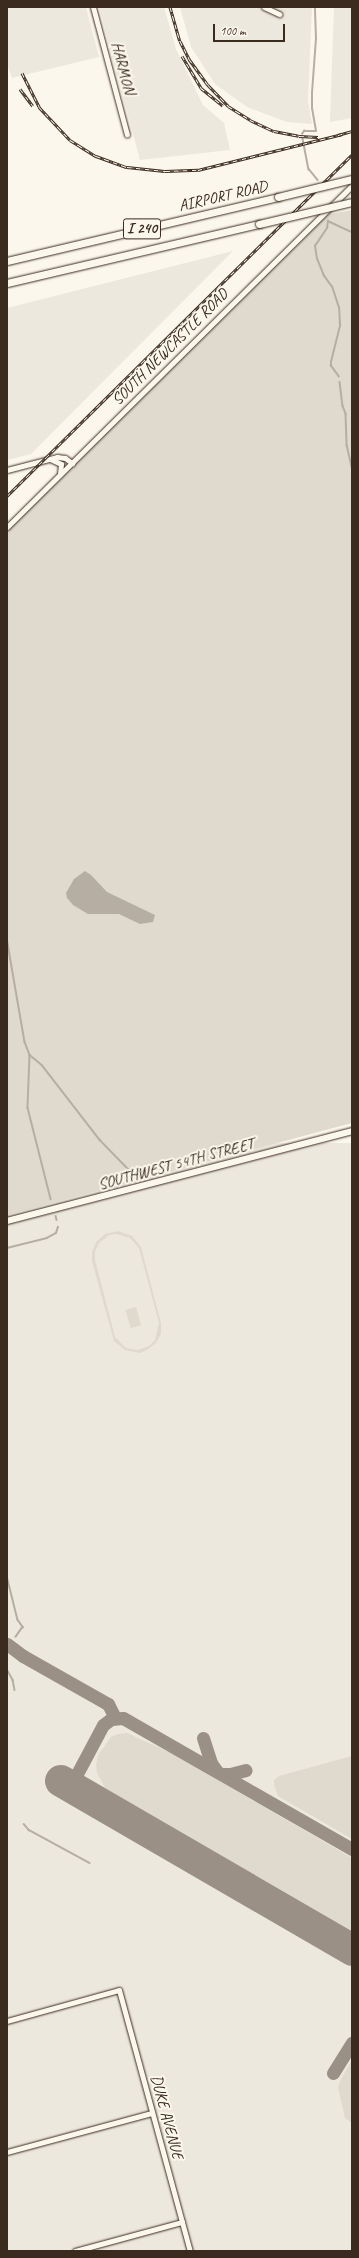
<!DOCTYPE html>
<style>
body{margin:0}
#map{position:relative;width:359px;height:2258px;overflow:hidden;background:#fbf7ec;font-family:Caveat,sans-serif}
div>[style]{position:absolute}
.built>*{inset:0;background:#ede8dd;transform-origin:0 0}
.green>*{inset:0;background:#dfd9ce;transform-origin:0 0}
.water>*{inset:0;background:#b6aea2}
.stream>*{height:1.5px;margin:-0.75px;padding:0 0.75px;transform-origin:0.75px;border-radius:0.75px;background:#b6aea2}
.taxiway>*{height:13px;margin:-6.5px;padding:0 6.5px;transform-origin:6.5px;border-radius:6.5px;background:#9b9085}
.runway>*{height:32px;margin:-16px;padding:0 16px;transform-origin:16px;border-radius:16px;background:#9b9085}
.roads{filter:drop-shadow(0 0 1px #3b2a1e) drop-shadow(0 0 1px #3b2a1e)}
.minor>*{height:5px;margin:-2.5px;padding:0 2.5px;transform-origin:2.5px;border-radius:2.5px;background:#fbf7ec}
.major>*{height:6px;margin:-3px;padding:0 3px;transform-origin:3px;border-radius:3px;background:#fbf7ec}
.highway>*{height:7px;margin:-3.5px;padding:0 3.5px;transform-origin:3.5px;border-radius:3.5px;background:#fbf7ec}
.rail>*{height:3px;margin-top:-1.5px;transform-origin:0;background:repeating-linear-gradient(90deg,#fbf7ec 0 4.5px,#3b2a1e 0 9px);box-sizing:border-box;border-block:1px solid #3b2a1e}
.bridges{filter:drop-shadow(0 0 1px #3b2a1e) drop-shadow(0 0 1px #3b2a1e)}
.highway-bridge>*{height:7px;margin:-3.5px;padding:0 3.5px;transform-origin:3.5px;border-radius:3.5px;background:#fbf7ec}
span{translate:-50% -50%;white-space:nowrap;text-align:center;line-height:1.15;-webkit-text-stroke:4px #fbf7ec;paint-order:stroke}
.shield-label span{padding:1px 3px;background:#fbf7ec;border:1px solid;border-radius:3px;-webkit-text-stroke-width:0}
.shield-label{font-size:15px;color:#3b2a1e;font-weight:700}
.street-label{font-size:16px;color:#3b2a1e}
.frame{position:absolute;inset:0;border:8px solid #3b2a1e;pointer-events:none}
.scale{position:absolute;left:213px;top:24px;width:72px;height:18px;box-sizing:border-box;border:2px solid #3b2a1e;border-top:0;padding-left:5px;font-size:12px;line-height:14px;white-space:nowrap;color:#3b2a1e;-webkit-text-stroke:3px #fbf7ec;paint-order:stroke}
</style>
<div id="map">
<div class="built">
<i style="clip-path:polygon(7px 7px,86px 7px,99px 57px,12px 78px,7px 64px)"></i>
<i style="clip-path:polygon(99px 7px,164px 7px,176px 49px,203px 105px,224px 123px,230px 150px,140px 160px)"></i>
<i style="clip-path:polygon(180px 7px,312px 7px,308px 101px,312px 124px,287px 122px,247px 107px,215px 84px,191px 47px)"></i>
<i style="clip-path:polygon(334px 7px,352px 7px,352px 118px,330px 122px)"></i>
<i style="clip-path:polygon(233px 251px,31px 454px,7px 460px,7px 308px)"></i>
<i style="left:352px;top:1143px;width:1108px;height:357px;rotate:90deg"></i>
</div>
<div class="green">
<i style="clip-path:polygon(352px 210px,352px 1123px,7px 1215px,7px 530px,325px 215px)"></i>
<i style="clip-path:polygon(evenodd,118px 1231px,132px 1236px,141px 1247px,161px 1323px,161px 1334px,156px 1343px,147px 1350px,140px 1353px,125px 1350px,114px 1341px,92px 1261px,92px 1252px,96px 1242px,105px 1234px,118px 1231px,116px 1234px,130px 1238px,139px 1248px,159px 1323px,155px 1340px,149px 1346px,138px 1350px,126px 1348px,115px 1337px,95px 1260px,95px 1252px,99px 1243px,109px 1235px,116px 1234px)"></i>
<i style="left:136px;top:1307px;width:19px;height:11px;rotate:74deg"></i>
<i style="clip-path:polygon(127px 1733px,171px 1753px,352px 1858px,352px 1931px,105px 1788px,97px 1773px,96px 1765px,98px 1755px,111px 1737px,118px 1734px)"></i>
<i style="clip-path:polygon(352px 1756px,352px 1839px,278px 1796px,274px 1785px,274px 1780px,279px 1776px)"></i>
<i style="clip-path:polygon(352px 2060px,352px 2123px,345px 2118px,338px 2088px,340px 2081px)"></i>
</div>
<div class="water">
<i style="clip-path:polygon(85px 871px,91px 875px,107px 892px,155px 915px,153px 922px,140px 924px,119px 914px,88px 914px,73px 905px,67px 898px,66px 893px,74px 879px)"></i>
</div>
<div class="stream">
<i style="left:302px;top:134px;width:4px;rotate:-56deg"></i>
<i style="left:304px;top:131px;width:12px"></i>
<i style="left:316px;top:131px;width:22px;rotate:-100deg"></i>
<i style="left:312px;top:109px;width:16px;rotate:-90deg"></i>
<i style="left:312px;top:93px;width:54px;rotate:-85.8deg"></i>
<i style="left:316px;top:39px;width:32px;rotate:-92deg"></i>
<i style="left:303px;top:139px;width:31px;rotate:79deg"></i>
<i style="left:309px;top:169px;width:14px;rotate:51deg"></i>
<i style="left:339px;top:377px;width:14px;rotate:-126deg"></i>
<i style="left:331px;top:366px;width:4px;rotate:-90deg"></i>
<i style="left:331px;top:362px;width:38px;rotate:-76deg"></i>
<i style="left:340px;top:325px;width:17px;rotate:-93deg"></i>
<i style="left:339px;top:308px;width:22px;rotate:-108deg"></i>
<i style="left:332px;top:287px;width:14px;rotate:-126deg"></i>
<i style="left:324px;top:276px;width:18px;rotate:-112deg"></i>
<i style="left:317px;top:259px;width:13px;rotate:-99deg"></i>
<i style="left:315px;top:246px;width:22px;rotate:-56deg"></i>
<i style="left:327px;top:228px;width:7px;rotate:-82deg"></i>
<i style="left:328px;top:221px;width:26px;rotate:25deg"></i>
<i style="left:340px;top:382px;width:24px;rotate:83deg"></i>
<i style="left:343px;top:406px;width:9px;rotate:69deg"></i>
<i style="left:346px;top:414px;width:31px;rotate:88deg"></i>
<i style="left:347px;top:445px;width:23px;rotate:77deg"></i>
<i style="left:7px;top:938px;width:106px;rotate:80.2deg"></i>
<i style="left:25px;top:1042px;width:14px;rotate:69deg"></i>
<i style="left:30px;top:1055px;width:53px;rotate:92.2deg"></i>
<i style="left:28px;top:1108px;width:94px;rotate:75.8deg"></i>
<i style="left:30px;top:1055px;width:16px;rotate:40deg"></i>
<i style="left:42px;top:1065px;width:95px;rotate:52.3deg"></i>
<i style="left:100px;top:1140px;width:52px;rotate:45.8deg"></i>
<i style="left:56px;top:1216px;width:4px;rotate:76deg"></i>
<i style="left:7px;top:1248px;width:41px;rotate:-14deg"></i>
<i style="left:47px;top:1238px;width:10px;rotate:-29deg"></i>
<i style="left:56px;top:1233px;width:6px;rotate:-72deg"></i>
<i style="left:7px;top:1576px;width:45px;rotate:76deg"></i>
<i style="left:18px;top:1620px;width:9px;rotate:54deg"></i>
<i style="left:23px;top:1627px;width:12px;rotate:125deg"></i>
<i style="left:7px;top:1669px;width:13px;rotate:61deg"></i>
<i style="left:13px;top:1680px;width:10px;rotate:79deg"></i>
<i style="left:24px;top:1824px;width:8px;rotate:50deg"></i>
<i style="left:29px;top:1830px;width:69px;rotate:28.4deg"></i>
</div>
<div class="taxiway">
<i style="left:7px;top:1644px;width:20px;rotate:37deg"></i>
<i style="left:23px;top:1656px;width:98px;rotate:29.5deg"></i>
<i style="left:108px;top:1704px;width:16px;rotate:63deg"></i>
<i style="left:203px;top:1738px;width:26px;rotate:72deg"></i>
<i style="left:211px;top:1763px;width:9px;rotate:54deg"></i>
<i style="left:222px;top:1774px;width:8px"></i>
<i style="left:230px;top:1774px;width:16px;rotate:-14deg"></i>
<i style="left:70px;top:1787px;width:70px;rotate:-62deg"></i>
<i style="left:103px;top:1725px;width:10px;rotate:-37deg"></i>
<i style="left:111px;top:1719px;width:12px;rotate:-5deg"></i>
<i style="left:123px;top:1718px;width:264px;rotate:29.8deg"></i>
<i style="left:351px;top:1950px;width:1px"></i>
<i style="left:333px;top:2073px;width:36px;rotate:-58deg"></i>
</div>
<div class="runway">
<i style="left:61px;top:1781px;width:337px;rotate:30.1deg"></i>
</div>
<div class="roads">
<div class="minor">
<i style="left:93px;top:7px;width:132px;rotate:75.1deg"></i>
<i style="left:264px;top:7px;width:17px;rotate:25deg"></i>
<i style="left:50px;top:459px;width:12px;rotate:24deg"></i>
<i style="left:61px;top:464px;width:10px;rotate:96deg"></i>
<i style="left:7px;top:470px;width:52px;rotate:-14.6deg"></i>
<i style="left:57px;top:457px;width:8px;rotate:7deg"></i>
<i style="left:65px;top:458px;width:9px;rotate:36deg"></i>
<i style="left:7px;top:527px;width:486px;rotate:-44.7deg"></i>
<i style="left:7px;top:2021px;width:116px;rotate:-15.5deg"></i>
<i style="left:119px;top:1990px;width:270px;rotate:74.8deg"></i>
<i style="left:7px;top:2152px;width:150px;rotate:-15.1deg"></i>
<i style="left:75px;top:2251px;width:111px;rotate:-15.2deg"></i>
</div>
<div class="major">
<i style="left:7px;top:1221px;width:357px;rotate:-14.6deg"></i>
</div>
<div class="highway">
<i style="left:7px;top:261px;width:278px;rotate:-13.3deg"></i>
<i style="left:7px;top:283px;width:259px;rotate:-13.2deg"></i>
</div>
</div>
<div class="rail">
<i style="left:170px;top:7px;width:35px;rotate:74deg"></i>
<i style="left:180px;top:41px;width:20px;rotate:63deg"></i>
<i style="left:189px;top:59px;width:32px;rotate:54deg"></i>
<i style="left:208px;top:85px;width:29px;rotate:46deg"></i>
<i style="left:228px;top:106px;width:26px;rotate:32deg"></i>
<i style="left:250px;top:120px;width:26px;rotate:25deg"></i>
<i style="left:274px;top:131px;width:25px;rotate:11deg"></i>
<i style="left:299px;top:136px;width:19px;rotate:3deg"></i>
<i style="left:182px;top:56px;width:37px;rotate:59deg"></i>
<i style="left:201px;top:88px;width:28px;rotate:39deg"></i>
<i style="left:22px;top:73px;width:38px;rotate:63deg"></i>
<i style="left:39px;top:107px;width:45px;rotate:46.8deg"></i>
<i style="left:70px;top:140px;width:31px;rotate:32deg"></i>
<i style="left:96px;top:156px;width:33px;rotate:20deg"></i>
<i style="left:127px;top:167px;width:38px;rotate:6deg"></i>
<i style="left:165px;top:171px;width:33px;rotate:-2deg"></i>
<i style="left:198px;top:170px;width:148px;rotate:-14deg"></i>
<i style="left:20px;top:89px;width:21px;rotate:53deg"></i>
<i style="left:338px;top:135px;width:15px;rotate:-16deg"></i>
<i style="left:7px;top:496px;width:485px;rotate:-44.7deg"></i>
</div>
<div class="bridges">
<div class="highway-bridge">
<i style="left:278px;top:197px;width:76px;rotate:-13.7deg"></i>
<i style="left:259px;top:224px;width:96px;rotate:-13.3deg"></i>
</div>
</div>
<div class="shield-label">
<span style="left:142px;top:229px">I 240</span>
</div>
<div class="street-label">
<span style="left:123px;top:68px;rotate:75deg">HARMON</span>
<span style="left:223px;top:196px;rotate:-13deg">AIRPORT ROAD</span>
<span style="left:170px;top:347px;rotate:-45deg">SOUTH NEWCASTLE ROAD</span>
<span style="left:176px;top:1164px;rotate:-15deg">SOUTHWEST 54TH STREET</span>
<span style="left:167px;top:2117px;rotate:75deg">DUKE AVENUE</span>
</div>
<div class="frame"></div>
<div class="scale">100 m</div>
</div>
